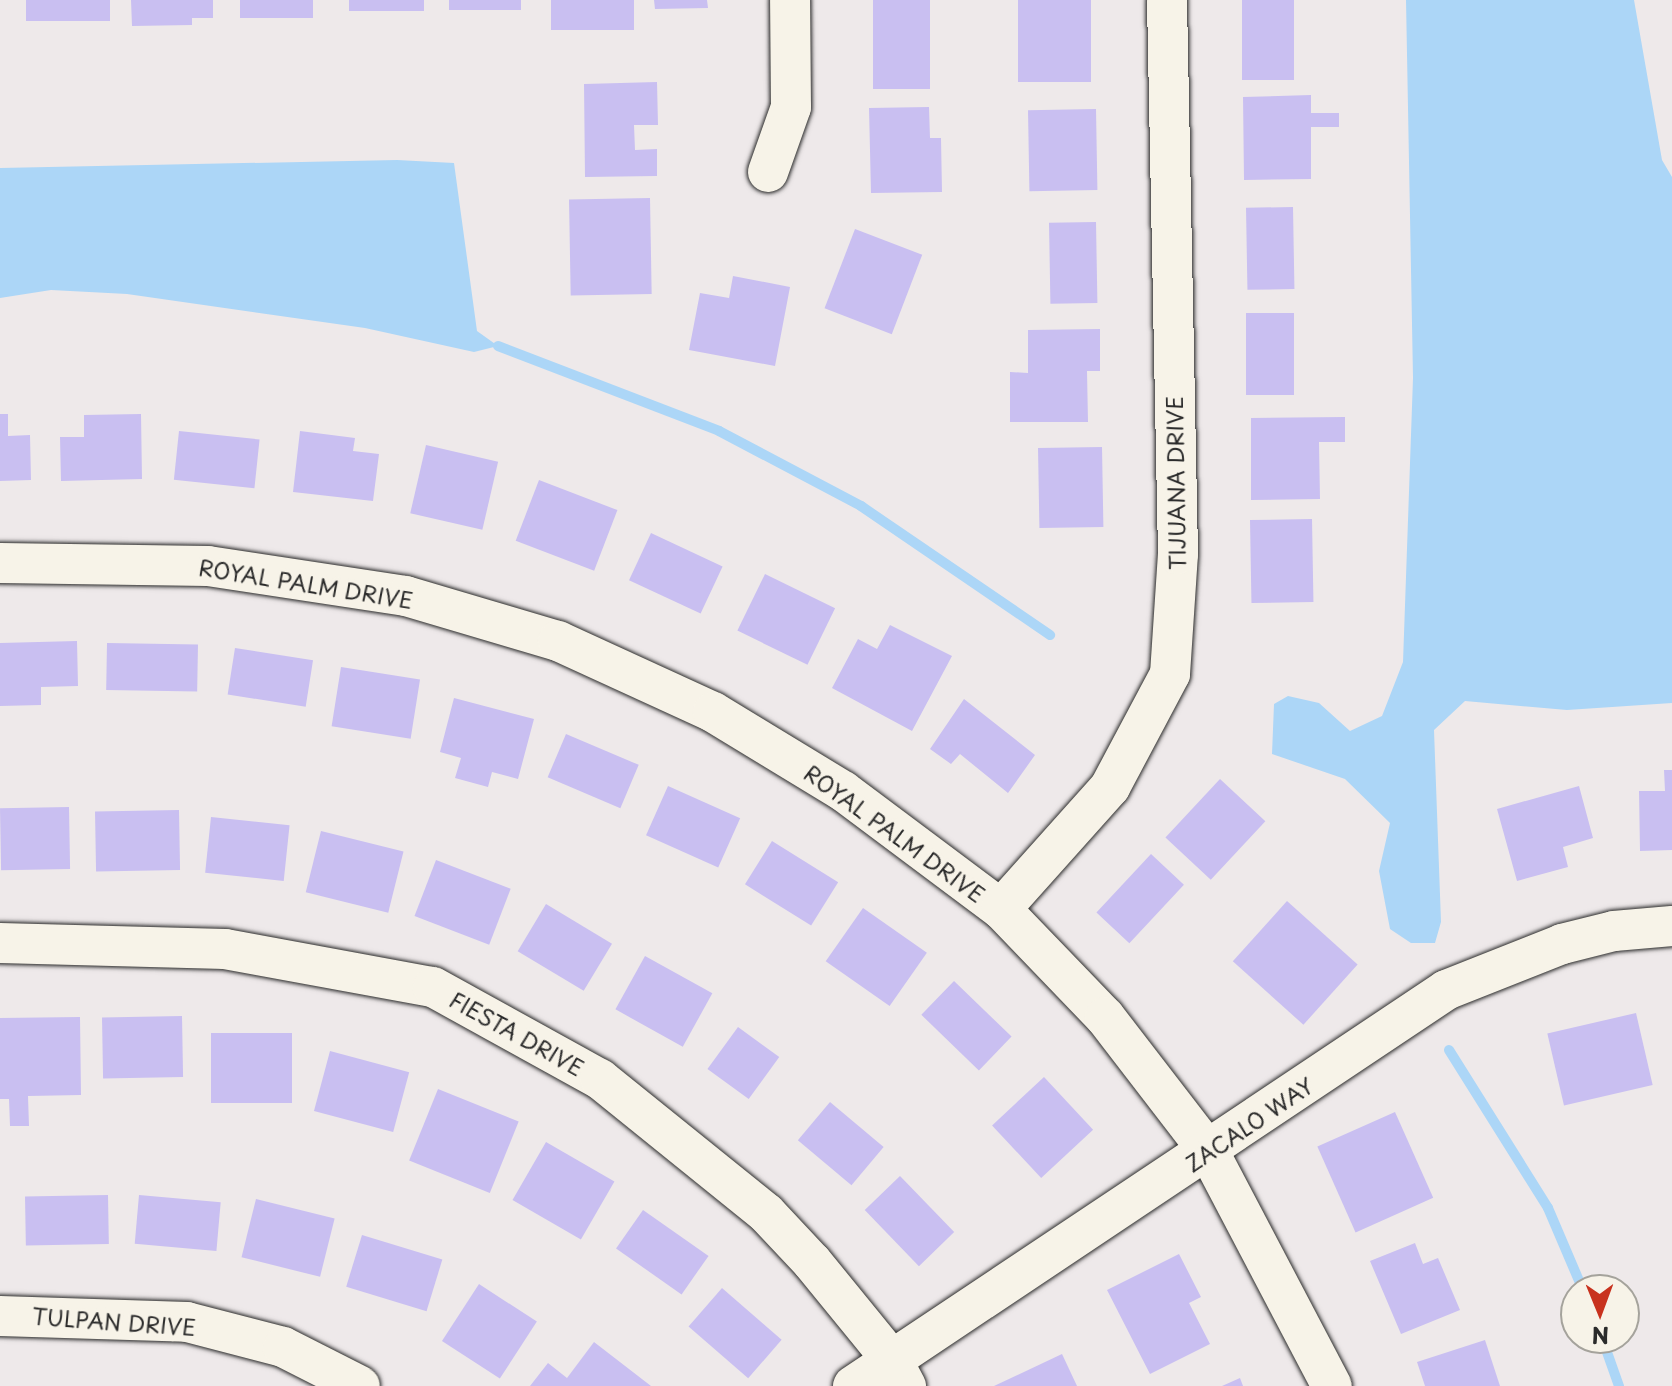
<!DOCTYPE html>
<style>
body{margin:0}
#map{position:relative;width:1672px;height:1386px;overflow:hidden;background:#eee9ea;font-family:"Playpen Sans",sans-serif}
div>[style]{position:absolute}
.water>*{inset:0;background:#acd6f7}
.stream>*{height:10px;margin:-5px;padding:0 5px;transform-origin:5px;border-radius:5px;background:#acd6f7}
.building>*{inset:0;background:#c9bff1;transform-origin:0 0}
.roads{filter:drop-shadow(0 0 2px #2b2b2b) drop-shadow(0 0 2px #2b2b2b)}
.minor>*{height:40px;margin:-20px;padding:0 20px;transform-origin:20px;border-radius:20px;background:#f7f3e8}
span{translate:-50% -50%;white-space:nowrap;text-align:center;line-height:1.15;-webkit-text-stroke:6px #f7f3e8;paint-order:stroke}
.street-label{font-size:22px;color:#2b2b2b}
.north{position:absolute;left:1560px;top:1274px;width:80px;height:80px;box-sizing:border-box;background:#f7f3e8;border:2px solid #a5a39c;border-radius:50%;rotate:179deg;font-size:22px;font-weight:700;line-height:32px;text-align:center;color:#2b2b2b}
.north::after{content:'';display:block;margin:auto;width:28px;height:36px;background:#c8321e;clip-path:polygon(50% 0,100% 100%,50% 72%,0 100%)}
</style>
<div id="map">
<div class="water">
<i style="clip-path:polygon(1406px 0,1634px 0,1662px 160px,1672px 177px,1672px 703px,1567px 710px,1465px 701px,1434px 730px,1441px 922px,1435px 943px,1411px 943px,1390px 929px,1379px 871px,1390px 823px,1345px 779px,1272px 754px,1274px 704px,1288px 696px,1319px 703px,1350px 731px,1382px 716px,1403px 662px,1413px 378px)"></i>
<i style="clip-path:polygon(397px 160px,454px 163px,477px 331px,498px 346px,474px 352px,365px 328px,127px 294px,51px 290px,0 298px,0 168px)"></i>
</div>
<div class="stream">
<i style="left:498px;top:346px;width:237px;rotate:21deg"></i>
<i style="left:719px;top:431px;width:161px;rotate:27.8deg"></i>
<i style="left:861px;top:506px;width:229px;rotate:34.3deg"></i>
<i style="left:1449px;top:1050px;width:186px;rotate:57.9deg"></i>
<i style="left:1548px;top:1208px;width:89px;rotate:66.9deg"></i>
<i style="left:1602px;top:1338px;width:51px;rotate:70.5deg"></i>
</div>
<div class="building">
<i style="left:26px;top:0;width:84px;height:21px"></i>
<i style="clip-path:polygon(131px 0,213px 0,213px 18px,192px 18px,192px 25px,132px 26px)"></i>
<i style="left:240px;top:0;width:73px;height:18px"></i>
<i style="left:349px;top:0;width:75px;height:11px"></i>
<i style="left:449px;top:0;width:72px;height:10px"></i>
<i style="left:551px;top:0;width:83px;height:30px"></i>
<i style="clip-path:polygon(654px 0,707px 0,708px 8px,655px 9px)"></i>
<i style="left:873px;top:0;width:57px;height:89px"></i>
<i style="left:1018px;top:0;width:73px;height:82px"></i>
<i style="left:1242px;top:0;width:52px;height:80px"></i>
<i style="clip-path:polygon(657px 82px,658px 125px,634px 125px,635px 150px,657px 149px,657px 176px,585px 177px,584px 84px)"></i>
<i style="clip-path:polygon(1311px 95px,1311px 113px,1339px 113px,1339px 127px,1311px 127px,1311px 179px,1244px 180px,1243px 97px)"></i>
<i style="clip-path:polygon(929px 107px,930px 138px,941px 138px,942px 192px,871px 193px,869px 108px)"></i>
<i style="left:1096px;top:109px;width:81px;height:68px;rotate:89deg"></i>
<i style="left:650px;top:198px;width:96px;height:81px;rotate:89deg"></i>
<i style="left:1293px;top:207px;width:82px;height:47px;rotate:89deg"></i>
<i style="left:1096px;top:222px;width:81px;height:47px;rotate:89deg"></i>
<i style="left:855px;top:229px;width:72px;height:85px;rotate:21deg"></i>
<i style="clip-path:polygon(733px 276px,790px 287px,775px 366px,689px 350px,700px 293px,729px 298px)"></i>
<i style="left:1246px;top:313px;width:48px;height:82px"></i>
<i style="clip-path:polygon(1100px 329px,1100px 371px,1087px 371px,1088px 422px,1010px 422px,1010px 372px,1028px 373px,1028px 330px)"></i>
<i style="clip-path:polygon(0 414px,8px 414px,8px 436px,30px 435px,31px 480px,0 481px)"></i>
<i style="clip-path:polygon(141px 414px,142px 479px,61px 481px,60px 437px,84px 437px,84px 415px)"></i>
<i style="clip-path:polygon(1345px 417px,1345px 442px,1319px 442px,1320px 499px,1251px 500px,1251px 418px)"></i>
<i style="left:179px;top:431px;width:81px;height:49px;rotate:6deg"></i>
<i style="clip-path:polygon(300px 431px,355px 438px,353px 451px,379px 454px,373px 501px,293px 492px)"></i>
<i style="left:426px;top:445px;width:74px;height:70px;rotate:13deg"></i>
<i style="left:1102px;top:447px;width:80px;height:64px;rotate:89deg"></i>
<i style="left:539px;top:480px;width:84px;height:65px;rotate:21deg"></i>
<i style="left:1312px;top:519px;width:83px;height:62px;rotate:89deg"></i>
<i style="left:651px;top:533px;width:79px;height:52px;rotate:25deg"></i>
<i style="left:765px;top:574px;width:78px;height:63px;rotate:26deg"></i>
<i style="clip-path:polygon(890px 625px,952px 656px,912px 731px,832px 688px,858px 639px,877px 649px)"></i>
<i style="clip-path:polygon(77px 641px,78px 686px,41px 687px,41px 705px,0 706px,0 643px)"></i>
<i style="left:107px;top:643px;width:91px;height:47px;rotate:1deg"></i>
<i style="left:235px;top:648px;width:79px;height:47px;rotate:9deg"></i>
<i style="left:341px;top:667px;width:80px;height:60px;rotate:9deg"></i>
<i style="clip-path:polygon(454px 698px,534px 719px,518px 779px,492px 772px,488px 787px,455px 778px,461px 758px,440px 752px)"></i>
<i style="clip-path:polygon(964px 699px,1035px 755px,1008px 793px,960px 754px,951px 764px,930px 749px)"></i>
<i style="left:566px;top:734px;width:79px;height:47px;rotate:23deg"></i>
<i style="clip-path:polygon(1664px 770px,1672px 770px,1672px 850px,1640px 851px,1639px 791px,1665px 791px)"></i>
<i style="left:1220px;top:779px;width:62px;height:80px;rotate:43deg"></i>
<i style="left:668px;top:786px;width:79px;height:54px;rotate:24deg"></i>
<i style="clip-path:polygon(1579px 786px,1593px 838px,1563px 847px,1568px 867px,1517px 881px,1497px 809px)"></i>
<i style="left:69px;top:807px;width:62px;height:69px;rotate:89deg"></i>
<i style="left:179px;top:810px;width:60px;height:84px;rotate:89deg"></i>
<i style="left:211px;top:817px;width:79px;height:56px;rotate:6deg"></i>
<i style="left:321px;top:831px;width:85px;height:63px;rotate:14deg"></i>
<i style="left:772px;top:841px;width:78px;height:51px;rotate:32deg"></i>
<i style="left:1151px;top:854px;width:45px;height:80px;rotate:43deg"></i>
<i style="left:436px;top:860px;width:80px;height:60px;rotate:21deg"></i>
<i style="left:1287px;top:901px;width:95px;height:81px;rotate:42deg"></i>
<i style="left:546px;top:904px;width:77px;height:55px;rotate:31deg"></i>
<i style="left:863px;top:908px;width:78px;height:65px;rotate:35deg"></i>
<i style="left:645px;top:956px;width:77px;height:61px;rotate:29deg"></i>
<i style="left:954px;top:981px;width:80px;height:47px;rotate:44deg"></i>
<i style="left:1636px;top:1013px;width:74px;height:91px;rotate:77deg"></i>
<i style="left:182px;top:1016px;width:61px;height:80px;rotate:89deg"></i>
<i style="clip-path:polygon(80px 1017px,81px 1095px,28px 1096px,29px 1126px,10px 1126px,9px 1099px,0 1099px,0 1018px)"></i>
<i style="left:738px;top:1027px;width:51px;height:52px;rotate:36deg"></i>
<i style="left:211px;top:1033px;width:81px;height:70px"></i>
<i style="left:330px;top:1051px;width:82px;height:62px;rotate:15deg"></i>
<i style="left:1044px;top:1077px;width:72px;height:71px;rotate:47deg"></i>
<i style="left:438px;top:1089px;width:87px;height:77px;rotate:22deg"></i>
<i style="left:830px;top:1102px;width:70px;height:50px;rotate:40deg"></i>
<i style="left:1395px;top:1112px;width:94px;height:85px;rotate:66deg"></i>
<i style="left:546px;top:1142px;width:79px;height:67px;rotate:30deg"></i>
<i style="left:900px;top:1176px;width:78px;height:49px;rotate:46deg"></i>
<i style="left:108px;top:1195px;width:49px;height:83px;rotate:89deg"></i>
<i style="left:139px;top:1195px;width:82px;height:49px;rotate:5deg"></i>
<i style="left:256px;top:1199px;width:81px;height:60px;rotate:14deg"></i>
<i style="left:643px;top:1210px;width:80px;height:47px;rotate:35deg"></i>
<i style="left:362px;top:1235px;width:84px;height:54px;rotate:17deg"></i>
<i style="clip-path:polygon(1415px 1243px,1423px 1264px,1438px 1258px,1460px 1310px,1401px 1334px,1370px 1261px)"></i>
<i style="clip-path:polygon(1179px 1254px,1201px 1297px,1189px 1303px,1210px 1344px,1150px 1374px,1107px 1290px)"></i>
<i style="left:479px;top:1284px;width:69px;height:68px;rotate:33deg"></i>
<i style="left:722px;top:1288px;width:79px;height:51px;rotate:41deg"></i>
<i style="clip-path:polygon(1485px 1340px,1500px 1386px,1425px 1386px,1417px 1362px)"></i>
<i style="clip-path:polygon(594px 1342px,651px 1386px,530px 1386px,548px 1363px,567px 1378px)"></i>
<i style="clip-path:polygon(1062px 1354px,1077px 1386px,994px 1386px)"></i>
<i style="clip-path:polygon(1240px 1378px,1243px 1386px,1222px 1386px)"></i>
</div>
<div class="roads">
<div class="minor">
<i style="left:768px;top:172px;width:69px;rotate:-70.5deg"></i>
<i style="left:791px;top:107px;width:107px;rotate:-90.5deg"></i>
<i style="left:0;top:563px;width:208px;rotate:0.8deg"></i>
<i style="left:208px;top:566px;width:200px;rotate:8.6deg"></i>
<i style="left:406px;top:596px;width:159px;rotate:16.5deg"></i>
<i style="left:558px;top:641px;width:170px;rotate:24.6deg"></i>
<i style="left:713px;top:712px;width:152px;rotate:31.3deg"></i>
<i style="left:843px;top:791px;width:197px;rotate:36.8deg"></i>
<i style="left:1001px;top:909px;width:150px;rotate:46.1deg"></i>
<i style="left:1105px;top:1017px;width:170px;rotate:52.4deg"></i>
<i style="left:1209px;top:1152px;width:264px;rotate:62.3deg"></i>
<i style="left:1001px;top:909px;width:164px;rotate:-48.2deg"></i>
<i style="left:1110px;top:787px;width:128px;rotate:-62deg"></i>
<i style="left:1170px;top:674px;width:120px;rotate:-86.2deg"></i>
<i style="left:1178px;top:554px;width:554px;rotate:-91.14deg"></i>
<i style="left:0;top:943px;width:225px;rotate:1.5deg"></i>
<i style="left:225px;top:949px;width:211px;rotate:10.4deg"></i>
<i style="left:433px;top:987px;width:191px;rotate:28.9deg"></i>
<i style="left:600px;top:1079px;width:213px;rotate:38.9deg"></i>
<i style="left:766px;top:1213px;width:67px;rotate:46.8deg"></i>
<i style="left:812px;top:1262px;width:127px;rotate:50.8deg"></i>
<i style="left:892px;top:1360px;width:30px;rotate:62deg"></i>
<i style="left:0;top:1316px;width:187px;rotate:1.8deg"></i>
<i style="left:187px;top:1322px;width:99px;rotate:14.6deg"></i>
<i style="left:283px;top:1347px;width:86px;rotate:26.9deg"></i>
<i style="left:853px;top:1386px;width:713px;rotate:-33.73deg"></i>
<i style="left:1446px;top:990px;width:125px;rotate:-21.6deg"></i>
<i style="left:1562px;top:944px;width:54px;rotate:-14deg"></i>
<i style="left:1614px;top:931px;width:58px;rotate:-4.9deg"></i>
</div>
</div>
<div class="street-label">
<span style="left:1175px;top:483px;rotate:-91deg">TIJUANA DRIVE</span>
<span style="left:306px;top:583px;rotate:9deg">ROYAL PALM DRIVE</span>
<span style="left:895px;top:833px;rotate:36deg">ROYAL PALM DRIVE</span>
<span style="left:517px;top:1033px;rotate:29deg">FIESTA DRIVE</span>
<span style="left:1249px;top:1124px;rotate:-34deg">ZACALO WAY</span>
<span style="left:114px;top:1321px;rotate:4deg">TULPAN DRIVE</span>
</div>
<div class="north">N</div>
</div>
